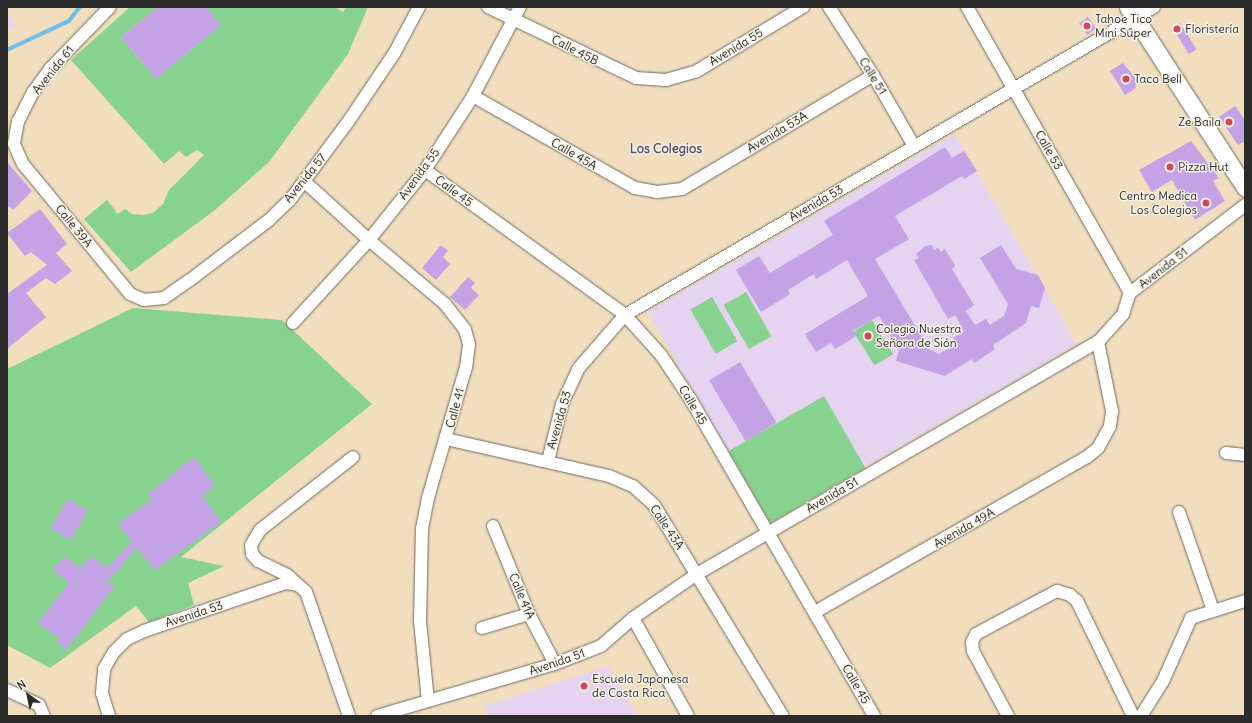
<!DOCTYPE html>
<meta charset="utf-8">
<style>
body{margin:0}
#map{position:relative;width:1252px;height:723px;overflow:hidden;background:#f0debf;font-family:Delius,sans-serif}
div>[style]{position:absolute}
.built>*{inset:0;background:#e6d3f0;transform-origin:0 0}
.green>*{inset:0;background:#88d28f;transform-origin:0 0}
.stream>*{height:3.5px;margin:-1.75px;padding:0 1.75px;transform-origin:1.75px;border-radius:1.75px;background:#6fbde9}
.building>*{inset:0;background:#c3a2e6;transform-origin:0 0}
.roads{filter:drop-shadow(0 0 1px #706a5f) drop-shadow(0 0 1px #706a5f)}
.minor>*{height:12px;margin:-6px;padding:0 6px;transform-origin:6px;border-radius:6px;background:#fff}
.secondary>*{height:17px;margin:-8.5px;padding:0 8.5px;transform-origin:8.5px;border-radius:8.5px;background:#fff}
.dots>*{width:11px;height:11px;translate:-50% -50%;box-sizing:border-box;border:2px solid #f7f3e8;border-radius:50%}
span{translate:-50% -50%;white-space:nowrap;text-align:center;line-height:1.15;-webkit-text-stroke:3px #f7f3e8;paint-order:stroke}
.poi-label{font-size:12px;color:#2b2b2b}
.left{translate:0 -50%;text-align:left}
.right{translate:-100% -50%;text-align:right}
.street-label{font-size:12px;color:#2b2b2b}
.neighbourhood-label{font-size:13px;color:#60556c;font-weight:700}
.frame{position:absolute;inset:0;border:8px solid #2b2b2b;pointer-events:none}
.north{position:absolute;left:8px;top:675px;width:40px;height:40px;-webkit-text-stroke:3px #f7f3e8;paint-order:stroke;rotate:327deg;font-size:11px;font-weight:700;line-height:16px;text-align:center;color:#2b2b2b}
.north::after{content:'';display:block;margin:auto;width:14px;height:18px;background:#2b2b2b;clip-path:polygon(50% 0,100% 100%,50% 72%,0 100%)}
</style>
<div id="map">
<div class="built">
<i style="clip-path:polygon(7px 10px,16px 28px,7px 29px)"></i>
<i style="left:955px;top:134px;width:243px;height:355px;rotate:60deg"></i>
<i style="clip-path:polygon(609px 666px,637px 716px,488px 716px,484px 706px)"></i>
</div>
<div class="green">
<i style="clip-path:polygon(130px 7px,158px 7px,121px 37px,156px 79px,221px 25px,206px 7px,335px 7px,343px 12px,346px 7px,368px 7px,348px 54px,269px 162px,215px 210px,131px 272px,84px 219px,107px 200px,118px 214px,125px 209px,132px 214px,142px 215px,153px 213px,163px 204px,169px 190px,204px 155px,197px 150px,186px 157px,179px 151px,164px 164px,71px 60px)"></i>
<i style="left:746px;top:292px;width:51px;height:26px;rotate:60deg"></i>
<i style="left:712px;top:297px;width:51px;height:25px;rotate:60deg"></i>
<i style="clip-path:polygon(133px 308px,282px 320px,372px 404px,181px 557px,224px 566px,188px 583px,194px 605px,149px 622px,136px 606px,50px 668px,7px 645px,7px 369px)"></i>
<i style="left:872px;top:320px;width:40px;height:22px;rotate:58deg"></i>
<i style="left:824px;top:396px;width:83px;height:110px;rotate:60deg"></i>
</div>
<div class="stream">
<i style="left:7px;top:50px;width:68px;rotate:-25.1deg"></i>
<i style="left:69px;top:21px;width:18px;rotate:-52deg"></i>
</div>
<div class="building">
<i style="clip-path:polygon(158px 7px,206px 7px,221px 25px,156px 79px,121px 37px)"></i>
<i style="left:1088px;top:17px;width:14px;height:11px;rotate:54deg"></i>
<i style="left:1180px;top:23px;width:31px;height:9px;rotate:58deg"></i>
<i style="clip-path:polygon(1123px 63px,1139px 83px,1135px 86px,1136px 88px,1125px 95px,1110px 71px)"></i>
<i style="clip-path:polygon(1235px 106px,1245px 120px,1245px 141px,1238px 145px,1219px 117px)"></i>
<i style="clip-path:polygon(1191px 141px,1219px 178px,1213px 181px,1225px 201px,1195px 220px,1172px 180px,1152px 192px,1139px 170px)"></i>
<i style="clip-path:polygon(945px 147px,952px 158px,964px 151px,977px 171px,964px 179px,962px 176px,895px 216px,909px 239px,875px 259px,929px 349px,939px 354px,957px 344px,953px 338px,964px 331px,955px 315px,948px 319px,914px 260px,919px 258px,916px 254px,925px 246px,931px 245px,935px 250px,938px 247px,941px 252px,945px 249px,955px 266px,952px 269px,974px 305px,966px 311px,975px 325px,986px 319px,990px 325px,1004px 316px,1008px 304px,980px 258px,1001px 245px,1016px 269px,1038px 275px,1045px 288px,1039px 308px,1031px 306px,1026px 323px,993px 345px,995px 349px,974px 363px,972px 359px,945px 376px,896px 361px,899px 350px,879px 316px,853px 331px,856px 336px,835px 349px,831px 343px,816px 352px,805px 334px,868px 296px,847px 260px,816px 279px,814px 274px,788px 290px,790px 294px,761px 312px,736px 270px,759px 256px,770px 273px,833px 235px,824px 221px)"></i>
<i style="clip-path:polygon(7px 162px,32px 191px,13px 210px,7px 205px)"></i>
<i style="clip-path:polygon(40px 209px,67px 244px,56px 253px,72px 271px,55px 284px,46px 278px,26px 293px,46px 317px,7px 349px,7px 294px,47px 265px,31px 252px,25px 256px,7px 233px)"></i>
<i style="clip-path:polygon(441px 245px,448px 251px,443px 257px,450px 264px,436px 280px,422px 268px)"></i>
<i style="clip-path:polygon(468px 277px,475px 283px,471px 288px,479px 295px,465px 310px,450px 297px)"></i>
<i style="left:740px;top:362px;width:71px;height:36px;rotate:59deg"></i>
<i style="clip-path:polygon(194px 457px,215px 486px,202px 496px,221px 522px,155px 570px,137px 548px,107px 582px,114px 587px,66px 650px,57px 642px,60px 639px,38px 623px,69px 583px,53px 570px,65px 556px,80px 569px,91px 556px,107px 568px,132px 542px,118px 524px,152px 499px,148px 494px)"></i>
<i style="left:68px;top:499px;width:23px;height:34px;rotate:31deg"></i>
</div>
<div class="roads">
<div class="minor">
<i style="left:110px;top:7px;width:86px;rotate:134.1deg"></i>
<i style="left:50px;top:69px;width:29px;rotate:126deg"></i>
<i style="left:33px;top:92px;width:33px;rotate:117deg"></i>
<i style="left:18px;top:121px;width:23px;rotate:100deg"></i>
<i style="left:14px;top:144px;width:22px;rotate:66deg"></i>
<i style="left:23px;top:164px;width:168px;rotate:50.5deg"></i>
<i style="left:130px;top:294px;width:15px;rotate:23deg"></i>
<i style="left:144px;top:300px;width:20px;rotate:-6deg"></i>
<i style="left:164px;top:298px;width:32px;rotate:-35deg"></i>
<i style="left:190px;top:280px;width:99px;rotate:-37.2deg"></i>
<i style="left:269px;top:220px;width:29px;rotate:-44deg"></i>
<i style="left:290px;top:200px;width:97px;rotate:-53.4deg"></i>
<i style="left:348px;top:122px;width:84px;rotate:-56.1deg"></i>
<i style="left:395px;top:52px;width:51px;rotate:-61.9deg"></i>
<i style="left:488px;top:7px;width:164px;rotate:25.6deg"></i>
<i style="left:636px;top:78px;width:30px;rotate:4deg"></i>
<i style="left:666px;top:80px;width:32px;rotate:-16deg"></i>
<i style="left:697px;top:71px;width:124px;rotate:-31.1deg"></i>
<i style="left:829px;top:7px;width:81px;rotate:57.1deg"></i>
<i style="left:873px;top:75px;width:82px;rotate:60deg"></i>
<i style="left:967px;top:7px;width:329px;rotate:60.3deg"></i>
<i style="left:473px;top:96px;width:186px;rotate:29.6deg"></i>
<i style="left:635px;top:188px;width:22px;rotate:10deg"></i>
<i style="left:657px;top:192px;width:25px;rotate:-7deg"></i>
<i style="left:682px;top:189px;width:222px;rotate:-30.8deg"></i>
<i style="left:425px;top:170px;width:247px;rotate:35.9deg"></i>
<i style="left:625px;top:315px;width:54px;rotate:48deg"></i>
<i style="left:661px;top:355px;width:54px;rotate:56.3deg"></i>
<i style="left:691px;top:400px;width:365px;rotate:59.9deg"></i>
<i style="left:305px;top:182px;width:86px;rotate:42.2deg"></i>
<i style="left:369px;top:240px;width:99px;rotate:40.1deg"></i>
<i style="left:445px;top:304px;width:33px;rotate:52deg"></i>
<i style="left:465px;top:330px;width:15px;rotate:74deg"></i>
<i style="left:469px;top:344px;width:23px;rotate:97deg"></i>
<i style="left:466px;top:367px;width:136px;rotate:106.2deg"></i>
<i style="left:428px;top:498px;width:31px;rotate:101deg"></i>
<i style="left:422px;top:528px;width:93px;rotate:91.2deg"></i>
<i style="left:420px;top:621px;width:80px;rotate:84.3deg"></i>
<i style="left:293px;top:323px;width:113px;rotate:-47.5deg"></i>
<i style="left:369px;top:240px;width:90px;rotate:-51.3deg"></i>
<i style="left:425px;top:170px;width:88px;rotate:-57deg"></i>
<i style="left:473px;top:96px;width:101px;rotate:-62.2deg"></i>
<i style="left:446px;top:439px;width:167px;rotate:12.8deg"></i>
<i style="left:609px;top:476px;width:26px;rotate:23deg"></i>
<i style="left:633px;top:486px;width:28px;rotate:42deg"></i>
<i style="left:654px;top:505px;width:247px;rotate:58.6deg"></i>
<i style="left:1226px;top:453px;width:19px;rotate:6deg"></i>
<i style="left:548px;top:461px;width:59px;rotate:-76.2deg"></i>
<i style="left:562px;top:404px;width:38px;rotate:-65deg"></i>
<i style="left:578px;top:369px;width:72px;rotate:-49deg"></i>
<i style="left:625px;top:315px;width:612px;rotate:-30.21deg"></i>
<i style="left:1179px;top:512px;width:104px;rotate:70.9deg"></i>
<i style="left:493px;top:526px;width:95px;rotate:67.8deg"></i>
<i style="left:529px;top:614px;width:56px;rotate:62.5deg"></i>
<i style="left:815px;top:612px;width:313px;rotate:-29.7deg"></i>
<i style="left:1087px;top:457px;width:14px;rotate:-39deg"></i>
<i style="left:1098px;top:448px;width:25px;rotate:-61deg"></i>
<i style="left:1110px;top:426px;width:15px;rotate:-82deg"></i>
<i style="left:1112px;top:411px;width:70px;rotate:-101.5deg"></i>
<i style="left:633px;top:618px;width:112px;rotate:60.7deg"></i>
<i style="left:482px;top:628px;width:49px;rotate:-16.6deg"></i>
<i style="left:7px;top:690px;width:35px;rotate:25deg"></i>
<i style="left:39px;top:705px;width:12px;rotate:66deg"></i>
<i style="left:109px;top:716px;width:24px;rotate:-107deg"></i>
<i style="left:102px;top:693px;width:24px;rotate:-85deg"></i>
<i style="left:104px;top:669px;width:20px;rotate:-60deg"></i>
<i style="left:114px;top:652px;width:18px;rotate:-45deg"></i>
<i style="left:127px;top:639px;width:19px;rotate:-25deg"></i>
<i style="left:144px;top:631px;width:150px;rotate:-18.7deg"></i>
<i style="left:286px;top:583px;width:12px;rotate:9deg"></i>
<i style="left:349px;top:716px;width:131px;rotate:-109.1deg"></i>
<i style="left:306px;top:592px;width:25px;rotate:-138deg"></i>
<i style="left:287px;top:575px;width:32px;rotate:-154deg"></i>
<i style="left:258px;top:561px;width:9px;rotate:-131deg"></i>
<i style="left:252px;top:554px;width:9px;rotate:-96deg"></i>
<i style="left:251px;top:545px;width:17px;rotate:-59deg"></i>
<i style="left:260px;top:530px;width:118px;rotate:-38.1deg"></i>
<i style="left:377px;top:716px;width:185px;rotate:-16.3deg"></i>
<i style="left:555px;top:664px;width:49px;rotate:-21.4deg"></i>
<i style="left:601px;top:646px;width:43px;rotate:-41.2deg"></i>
<i style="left:633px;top:618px;width:78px;rotate:-34.5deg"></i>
<i style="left:697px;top:574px;width:463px;rotate:-30.1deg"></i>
<i style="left:1098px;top:342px;width:38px;rotate:-48deg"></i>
<i style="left:1123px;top:314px;width:22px;rotate:-72deg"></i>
<i style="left:1130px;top:293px;width:145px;rotate:-37.4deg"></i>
<i style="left:1008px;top:716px;width:74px;rotate:-118.3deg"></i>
<i style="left:973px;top:651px;width:9px;rotate:-96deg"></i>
<i style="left:972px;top:642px;width:9px;rotate:-63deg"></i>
<i style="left:976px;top:634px;width:92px;rotate:-28deg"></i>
<i style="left:1057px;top:591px;width:14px;rotate:17deg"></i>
<i style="left:1070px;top:595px;width:9px;rotate:41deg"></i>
<i style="left:1077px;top:601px;width:128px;rotate:64deg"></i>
<i style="left:1141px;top:716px;width:41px;rotate:-57.8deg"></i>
<i style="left:1163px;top:681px;width:69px;rotate:-66deg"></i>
<i style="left:1191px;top:618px;width:57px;rotate:-17.5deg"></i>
</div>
<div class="secondary">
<i style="left:1128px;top:7px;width:215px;rotate:57deg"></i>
</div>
</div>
<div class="dots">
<i style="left:1087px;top:26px;background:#d1495b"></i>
<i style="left:1177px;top:29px;background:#d1495b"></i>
<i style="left:1126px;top:79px;background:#d1495b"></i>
<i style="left:1229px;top:122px;background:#d1495b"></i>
<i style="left:1170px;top:167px;background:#d1495b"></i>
<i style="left:1206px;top:203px;background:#d1495b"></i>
<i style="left:868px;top:336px;background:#d1495b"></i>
<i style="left:584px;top:686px;background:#d1495b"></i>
</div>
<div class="poi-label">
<span class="left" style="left:1095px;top:26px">Tahoe Tico<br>Mini Super</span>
<span class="left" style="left:1185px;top:29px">Floristería</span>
<span class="left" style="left:1134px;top:79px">Taco Bell</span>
<span class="right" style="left:1221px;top:122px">Ze Baila</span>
<span class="left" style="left:1178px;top:167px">Pizza Hut</span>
<span class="right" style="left:1197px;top:203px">Centro Medica<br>Los Colegios</span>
<span class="left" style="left:876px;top:336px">Colegio Nuestra<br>Señora de Sión</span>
<span class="left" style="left:592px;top:686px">Escuela Japonesa<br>de Costa Rica</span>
</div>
<div class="street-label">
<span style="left:736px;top:47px;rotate:-31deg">Avenida 55</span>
<span style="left:575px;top:50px;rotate:27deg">Calle 45B</span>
<span style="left:53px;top:70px;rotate:-51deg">Avenida 61</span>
<span style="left:873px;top:76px;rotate:58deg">Calle 51</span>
<span style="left:777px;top:132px;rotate:-31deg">Avenida 53A</span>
<span style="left:1049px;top:150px;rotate:60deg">Calle 53</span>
<span style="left:574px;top:154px;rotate:30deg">Calle 45A</span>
<span style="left:419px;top:174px;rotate:-54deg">Avenida 55</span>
<span style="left:305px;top:178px;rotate:-51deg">Avenida 57</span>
<span style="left:454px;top:191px;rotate:36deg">Calle 45</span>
<span style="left:816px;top:203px;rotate:-30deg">Avenida 53</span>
<span style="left:74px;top:226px;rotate:51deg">Calle 39A</span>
<span style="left:1163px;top:268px;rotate:-38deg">Avenida 51</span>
<span style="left:693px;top:405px;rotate:59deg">Calle 45</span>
<span style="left:455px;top:408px;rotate:-75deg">Calle 41</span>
<span style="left:559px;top:420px;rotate:-74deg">Avenida 53</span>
<span style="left:832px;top:495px;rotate:-30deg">Avenida 51</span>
<span style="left:667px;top:527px;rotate:56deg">Calle 43A</span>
<span style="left:964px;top:528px;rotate:-30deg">Avenida 49A</span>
<span style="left:522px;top:596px;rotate:67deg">Calle 41A</span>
<span style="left:194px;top:614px;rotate:-18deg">Avenida 53</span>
<span style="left:557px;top:662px;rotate:-19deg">Avenida 51</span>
<span style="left:856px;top:684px;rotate:60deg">Calle 45</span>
</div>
<div class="neighbourhood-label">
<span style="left:666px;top:149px">Los Colegios</span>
</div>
<div class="frame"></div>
<div class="north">N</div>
</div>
